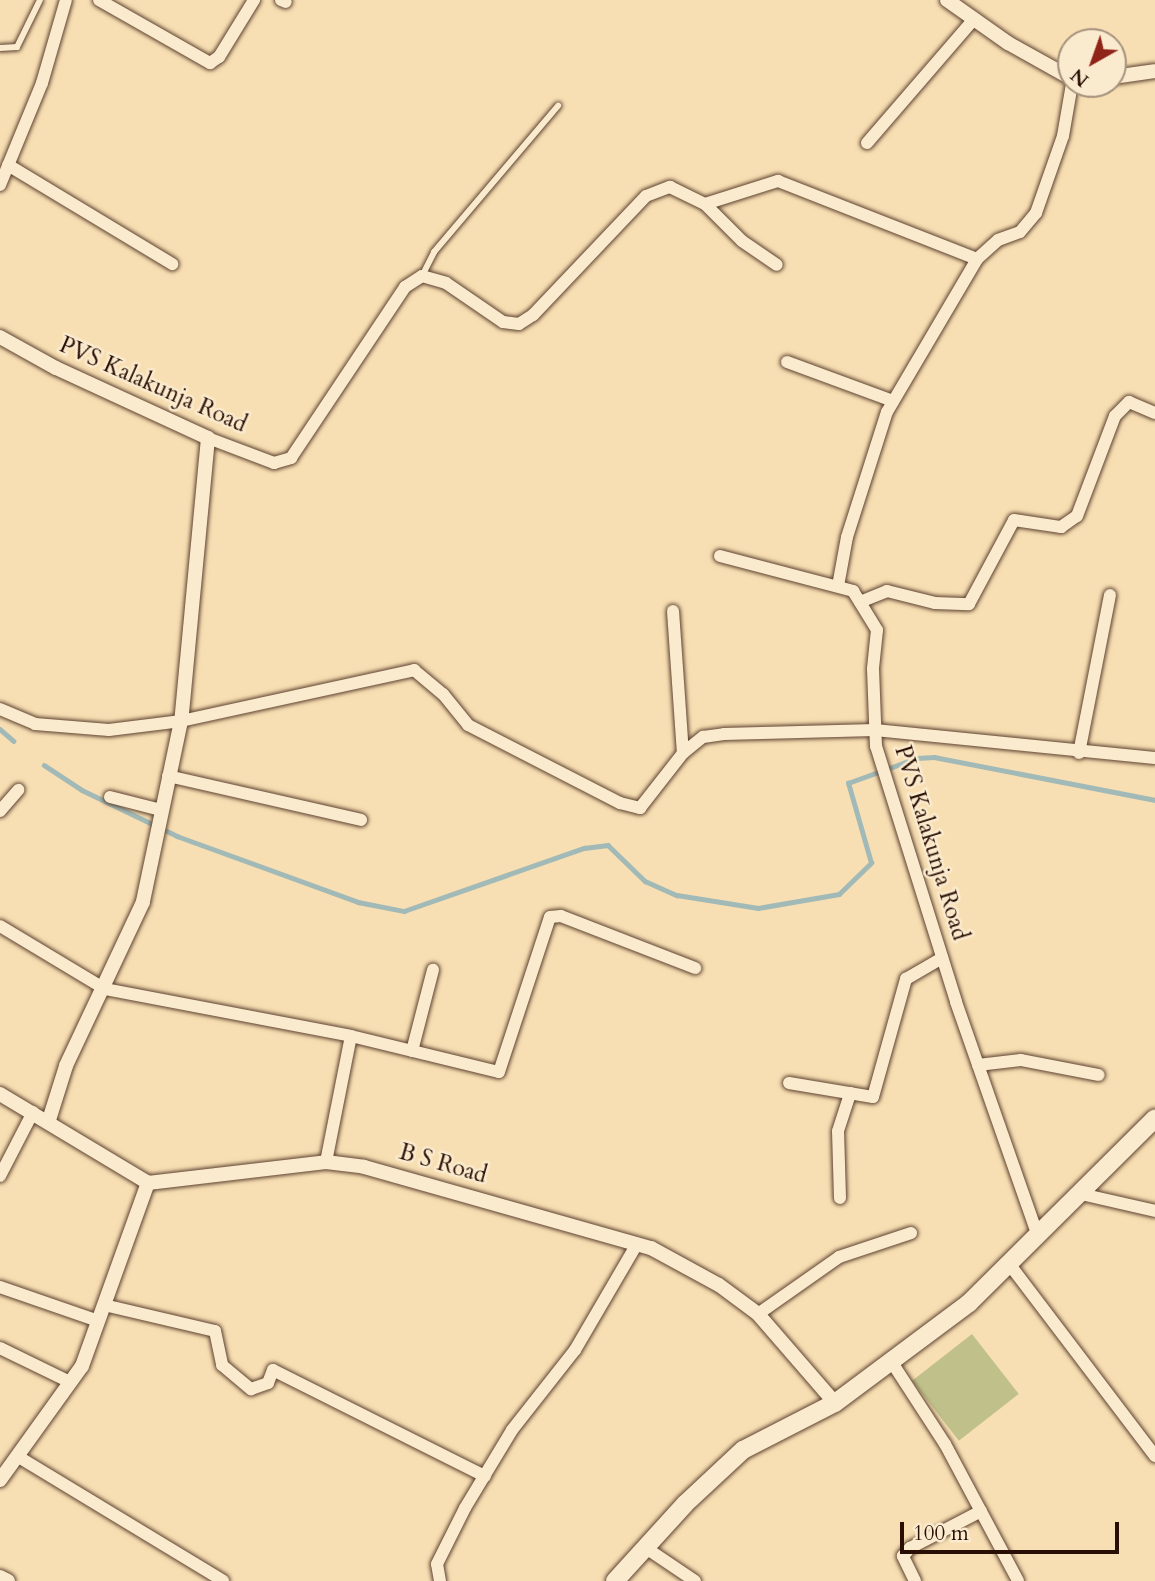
<!DOCTYPE html>
<style>
body{margin:0}
#map{position:relative;width:1155px;height:1581px;overflow:hidden;background:#f8dfb3;font-family:Cardo,serif}
div>[style]{position:absolute}
.green>*{inset:0;background:#c0c18a;transform-origin:0 0}
.stream>*{height:4.5px;margin:-2.25px;padding:0 2.25px;transform-origin:2.25px;border-radius:2.25px;background:#a2bab7}
.roads{filter:drop-shadow(0 0 2px #5d4230) drop-shadow(0 0 2px #5d4230)}
.service>*{height:6px;margin:-3px;padding:0 3px;transform-origin:3px;border-radius:3px;background:#faeace}
.minor>*{height:12px;margin:-6px;padding:0 6px;transform-origin:6px;border-radius:6px;background:#faeace}
.tertiary>*{height:14px;margin:-7px;padding:0 7px;transform-origin:7px;border-radius:7px;background:#faeace}
.secondary>*{height:18px;margin:-9px;padding:0 9px;transform-origin:9px;border-radius:9px;background:#faeace}
span{translate:-50% -50%;white-space:nowrap;text-align:center;line-height:1.15;-webkit-text-stroke:5px #faeace;paint-order:stroke}
.street-label{font-size:23px;color:#290e04}
.north{position:absolute;left:1057px;top:28px;width:70px;height:70px;box-sizing:border-box;background:#faeace;border:2px solid #a6927d;border-radius:50%;rotate:220deg;font-size:19px;font-weight:700;line-height:28px;text-align:center;color:#290e04}
.north::after{content:'';display:block;margin:auto;width:24px;height:32px;background:#8f2418;clip-path:polygon(50% 0,100% 100%,50% 72%,0 100%)}
.scale{position:absolute;left:900px;top:1522px;width:219px;height:32px;box-sizing:border-box;border:4px solid #290e04;border-top:0;padding-left:9px;font-size:21px;line-height:24px;white-space:nowrap;color:#290e04;-webkit-text-stroke:5px #faeace;paint-order:stroke}
</style>
<div id="map">
<div class="green">
<i style="left:972px;top:1334px;width:76px;height:76px;rotate:52deg"></i>
</div>
<div class="stream">
<i style="left:0;top:729px;width:18px;rotate:41deg"></i>
<i style="left:44px;top:765px;width:45px;rotate:33.3deg"></i>
<i style="left:82px;top:790px;width:106px;rotate:25.8deg"></i>
<i style="left:177px;top:836px;width:193px;rotate:20deg"></i>
<i style="left:358px;top:902px;width:47px;rotate:11.1deg"></i>
<i style="left:404px;top:911px;width:191px;rotate:-19.3deg"></i>
<i style="left:584px;top:848px;width:24px;rotate:-7deg"></i>
<i style="left:608px;top:845px;width:52px;rotate:44.2deg"></i>
<i style="left:645px;top:881px;width:35px;rotate:24deg"></i>
<i style="left:677px;top:895px;width:82px;rotate:9.1deg"></i>
<i style="left:758px;top:908px;width:82px;rotate:-9.8deg"></i>
<i style="left:839px;top:894px;width:45px;rotate:-44.1deg"></i>
<i style="left:871px;top:863px;width:83px;rotate:-106deg"></i>
<i style="left:848px;top:783px;width:73px;rotate:-19.9deg"></i>
<i style="left:917px;top:758px;width:17px;rotate:-3deg"></i>
<i style="left:934px;top:757px;width:225px;rotate:11deg"></i>
</div>
<div class="roads">
<div class="service">
<i style="left:0;top:48px;width:17px;rotate:-3deg"></i>
<i style="left:17px;top:47px;width:52px;rotate:-63.9deg"></i>
<i style="left:422px;top:276px;width:27px;rotate:-63deg"></i>
<i style="left:434px;top:252px;width:192px;rotate:-49.7deg"></i>
</div>
<div class="minor">
<i style="left:99px;top:0;width:128px;rotate:29.6deg"></i>
<i style="left:210px;top:63px;width:11px;rotate:-34deg"></i>
<i style="left:219px;top:57px;width:67px;rotate:-58.4deg"></i>
<i style="left:281px;top:0;width:5px;rotate:22deg"></i>
<i style="left:867px;top:143px;width:164px;rotate:-49.2deg"></i>
<i style="left:8px;top:165px;width:192px;rotate:31.1deg"></i>
<i style="left:0;top:185px;width:110px;rotate:-67.6deg"></i>
<i style="left:42px;top:83px;width:86px;rotate:-73.9deg"></i>
<i style="left:705px;top:204px;width:52px;rotate:45deg"></i>
<i style="left:742px;top:241px;width:42px;rotate:34.4deg"></i>
<i style="left:787px;top:362px;width:113px;rotate:20.2deg"></i>
<i style="left:208px;top:438px;width:71px;rotate:20.7deg"></i>
<i style="left:274px;top:463px;width:18px;rotate:-16deg"></i>
<i style="left:291px;top:458px;width:206px;rotate:-56.3deg"></i>
<i style="left:405px;top:287px;width:20px;rotate:-33deg"></i>
<i style="left:422px;top:276px;width:25px;rotate:16deg"></i>
<i style="left:446px;top:283px;width:69px;rotate:34.4deg"></i>
<i style="left:503px;top:322px;width:16px;rotate:7deg"></i>
<i style="left:519px;top:324px;width:17px;rotate:-33deg"></i>
<i style="left:533px;top:315px;width:164px;rotate:-46.5deg"></i>
<i style="left:646px;top:196px;width:26px;rotate:-21deg"></i>
<i style="left:670px;top:187px;width:39px;rotate:26deg"></i>
<i style="left:705px;top:204px;width:77px;rotate:-17.5deg"></i>
<i style="left:778px;top:181px;width:214px;rotate:21.4deg"></i>
<i style="left:720px;top:556px;width:138px;rotate:14.7deg"></i>
<i style="left:853px;top:591px;width:46px;rotate:58.4deg"></i>
<i style="left:877px;top:630px;width:39px;rotate:96deg"></i>
<i style="left:873px;top:669px;width:77px;rotate:87.8deg"></i>
<i style="left:876px;top:746px;width:268px;rotate:72.6deg"></i>
<i style="left:956px;top:1002px;width:248px;rotate:70.7deg"></i>
<i style="left:838px;top:586px;width:50px;rotate:-79.6deg"></i>
<i style="left:847px;top:537px;width:131px;rotate:-72.3deg"></i>
<i style="left:887px;top:412px;width:178px;rotate:-59.5deg"></i>
<i style="left:977px;top:259px;width:28px;rotate:-42deg"></i>
<i style="left:998px;top:240px;width:23px;rotate:-20deg"></i>
<i style="left:1020px;top:232px;width:25px;rotate:-50deg"></i>
<i style="left:1036px;top:213px;width:82px;rotate:-70.7deg"></i>
<i style="left:1063px;top:136px;width:53px;rotate:-80.2deg"></i>
<i style="left:860px;top:602px;width:29px;rotate:-22deg"></i>
<i style="left:887px;top:591px;width:49px;rotate:14deg"></i>
<i style="left:935px;top:603px;width:34px;rotate:2deg"></i>
<i style="left:969px;top:604px;width:95px;rotate:-61.8deg"></i>
<i style="left:1014px;top:520px;width:48px;rotate:8.5deg"></i>
<i style="left:1061px;top:527px;width:19px;rotate:-35deg"></i>
<i style="left:1077px;top:516px;width:107px;rotate:-69.2deg"></i>
<i style="left:1115px;top:416px;width:20px;rotate:-45deg"></i>
<i style="left:1129px;top:402px;width:28px;rotate:23deg"></i>
<i style="left:673px;top:611px;width:142px;rotate:86deg"></i>
<i style="left:0;top:709px;width:38px;rotate:23deg"></i>
<i style="left:35px;top:724px;width:74px;rotate:4.6deg"></i>
<i style="left:109px;top:730px;width:73px;rotate:-7.1deg"></i>
<i style="left:181px;top:721px;width:239px;rotate:-12.3deg"></i>
<i style="left:414px;top:670px;width:38px;rotate:40deg"></i>
<i style="left:443px;top:694px;width:40px;rotate:51deg"></i>
<i style="left:468px;top:725px;width:171px;rotate:27.2deg"></i>
<i style="left:620px;top:803px;width:21px;rotate:14deg"></i>
<i style="left:640px;top:808px;width:70px;rotate:-52deg"></i>
<i style="left:683px;top:753px;width:26px;rotate:-39deg"></i>
<i style="left:703px;top:737px;width:21px;rotate:-8deg"></i>
<i style="left:724px;top:734px;width:151px;rotate:-1.5deg"></i>
<i style="left:875px;top:730px;width:281px;rotate:5.7deg"></i>
<i style="left:1079px;top:753px;width:161px;rotate:-78.9deg"></i>
<i style="left:168px;top:776px;width:198px;rotate:12.8deg"></i>
<i style="left:110px;top:797px;width:53px;rotate:14.3deg"></i>
<i style="left:0;top:811px;width:28px;rotate:-49deg"></i>
<i style="left:0;top:926px;width:122px;rotate:31deg"></i>
<i style="left:105px;top:989px;width:250px;rotate:10.8deg"></i>
<i style="left:351px;top:1036px;width:152px;rotate:13.7deg"></i>
<i style="left:499px;top:1072px;width:163px;rotate:-71.8deg"></i>
<i style="left:550px;top:917px;width:11px;rotate:-5deg"></i>
<i style="left:561px;top:916px;width:144px;rotate:21.2deg"></i>
<i style="left:412px;top:1051px;width:84px;rotate:-75.5deg"></i>
<i style="left:978px;top:1065px;width:43px;rotate:-6.6deg"></i>
<i style="left:1021px;top:1060px;width:79px;rotate:10.9deg"></i>
<i style="left:789px;top:1083px;width:85px;rotate:9.5deg"></i>
<i style="left:873px;top:1097px;width:123px;rotate:-74.4deg"></i>
<i style="left:906px;top:979px;width:42px;rotate:-30.3deg"></i>
<i style="left:326px;top:1162px;width:128px;rotate:-78.8deg"></i>
<i style="left:0;top:1176px;width:72px;rotate:-62.7deg"></i>
<i style="left:1081px;top:1194px;width:76px;rotate:12.9deg"></i>
<i style="left:840px;top:1198px;width:67px;rotate:-91.7deg"></i>
<i style="left:838px;top:1131px;width:40px;rotate:-72deg"></i>
<i style="left:1010px;top:1265px;width:240px;rotate:52.8deg"></i>
<i style="left:0;top:1287px;width:104px;rotate:19.1deg"></i>
<i style="left:104px;top:1305px;width:114px;rotate:13.2deg"></i>
<i style="left:215px;top:1331px;width:35px;rotate:78deg"></i>
<i style="left:222px;top:1365px;width:38px;rotate:40deg"></i>
<i style="left:251px;top:1389px;width:18px;rotate:-19deg"></i>
<i style="left:268px;top:1383px;width:14px;rotate:-69deg"></i>
<i style="left:273px;top:1370px;width:237px;rotate:26.6deg"></i>
<i style="left:758px;top:1314px;width:99px;rotate:-35.1deg"></i>
<i style="left:839px;top:1257px;width:76px;rotate:-18.4deg"></i>
<i style="left:0;top:1348px;width:78px;rotate:25.9deg"></i>
<i style="left:893px;top:1364px;width:95px;rotate:57deg"></i>
<i style="left:945px;top:1444px;width:155px;rotate:61.9deg"></i>
<i style="left:17px;top:1456px;width:241px;rotate:31.2deg"></i>
<i style="left:646px;top:1548px;width:59px;rotate:34deg"></i>
<i style="left:440px;top:1581px;width:17px;rotate:-100deg"></i>
<i style="left:437px;top:1564px;width:63px;rotate:-63.4deg"></i>
<i style="left:465px;top:1508px;width:91px;rotate:-58.9deg"></i>
<i style="left:512px;top:1430px;width:102px;rotate:-51.8deg"></i>
<i style="left:575px;top:1350px;width:123px;rotate:-59.7deg"></i>
<i style="left:915px;top:1581px;width:28px;rotate:-116deg"></i>
<i style="left:903px;top:1556px;width:11px;rotate:-49deg"></i>
<i style="left:910px;top:1548px;width:80px;rotate:-27.5deg"></i>
</div>
<div class="tertiary">
<i style="left:947px;top:0;width:75px;rotate:35.2deg"></i>
<i style="left:1008px;top:43px;width:72px;rotate:29.1deg"></i>
<i style="left:1113px;top:77px;width:42px;rotate:-8.1deg"></i>
<i style="left:0;top:337px;width:64px;rotate:29deg"></i>
<i style="left:56px;top:368px;width:167px;rotate:24.7deg"></i>
<i style="left:208px;top:438px;width:284px;rotate:95.4deg"></i>
<i style="left:181px;top:721px;width:185px;rotate:101.9deg"></i>
<i style="left:143px;top:902px;width:181px;rotate:115.2deg"></i>
<i style="left:66px;top:1066px;width:57px;rotate:107.5deg"></i>
<i style="left:0;top:1094px;width:173px;rotate:31deg"></i>
<i style="left:148px;top:1183px;width:179px;rotate:-6.7deg"></i>
<i style="left:326px;top:1162px;width:38px;rotate:7deg"></i>
<i style="left:364px;top:1167px;width:298px;rotate:15.8deg"></i>
<i style="left:651px;top:1248px;width:77px;rotate:28.6deg"></i>
<i style="left:719px;top:1285px;width:49px;rotate:36.6deg"></i>
<i style="left:758px;top:1314px;width:118px;rotate:49.1deg"></i>
<i style="left:0;top:1480px;width:140px;rotate:-54.3deg"></i>
<i style="left:82px;top:1366px;width:195px;rotate:-70.2deg"></i>
<i style="left:0;top:1577px;width:9px;rotate:27deg"></i>
</div>
<div class="secondary">
<i style="left:615px;top:1581px;width:104px;rotate:-47.7deg"></i>
<i style="left:685px;top:1504px;width:79px;rotate:-43deg"></i>
<i style="left:743px;top:1450px;width:103px;rotate:-27.1deg"></i>
<i style="left:835px;top:1403px;width:167px;rotate:-36.7deg"></i>
<i style="left:969px;top:1303px;width:262px;rotate:-44.8deg"></i>
</div>
</div>
<div class="street-label">
<span style="left:153px;top:385px;rotate:24deg">PVS Kalakunja Road</span>
<span style="left:931px;top:843px;rotate:73deg">PVS Kalakunja Road</span>
<span style="left:443px;top:1164px;rotate:16deg">B S Road</span>
</div>
<div class="north">N</div>
<div class="scale">100 m</div>
</div>
